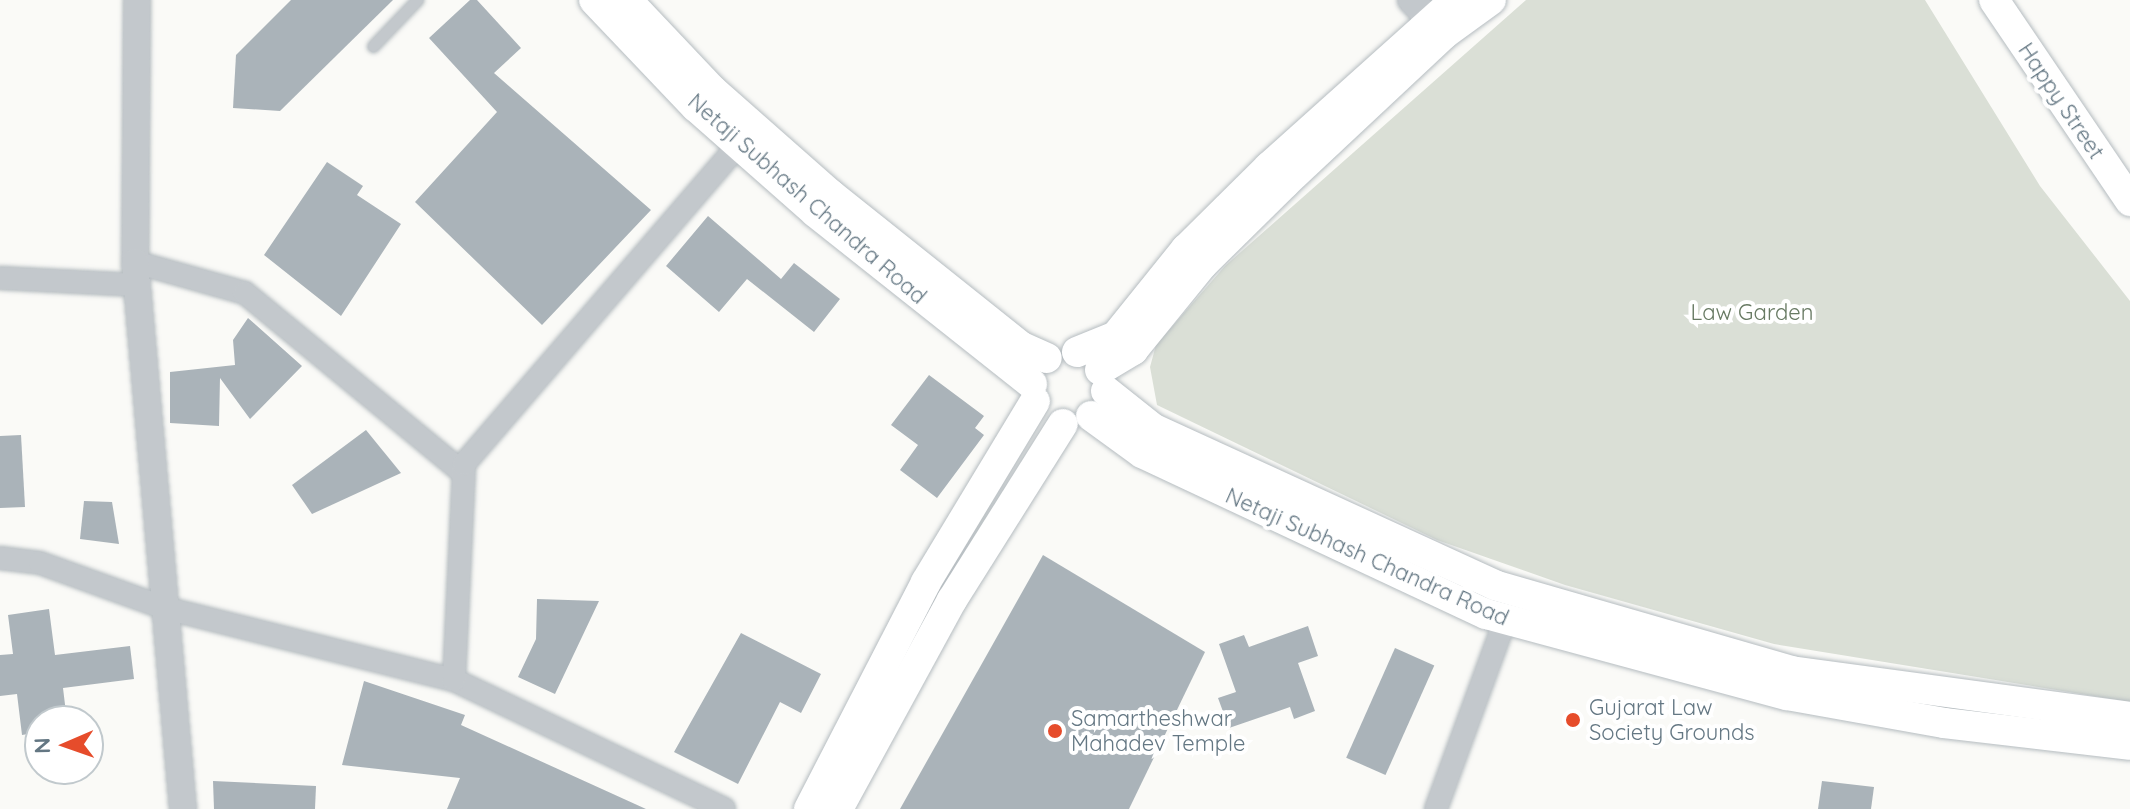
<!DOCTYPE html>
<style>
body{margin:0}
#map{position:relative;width:2130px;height:809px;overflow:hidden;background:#fafaf7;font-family:Quicksand,sans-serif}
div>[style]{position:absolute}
.green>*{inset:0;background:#dadfd6}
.building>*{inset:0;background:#aab3b9;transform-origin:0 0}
.roads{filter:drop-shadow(0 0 2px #b5bcc0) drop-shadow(0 0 2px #b5bcc0)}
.service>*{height:11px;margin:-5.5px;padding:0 5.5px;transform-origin:5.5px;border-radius:5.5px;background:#c3c8cc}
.minor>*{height:22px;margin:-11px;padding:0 11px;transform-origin:11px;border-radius:11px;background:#c3c8cc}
.tertiary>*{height:26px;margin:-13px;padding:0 13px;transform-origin:13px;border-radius:13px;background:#c3c8cc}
.secondary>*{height:30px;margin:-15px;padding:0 15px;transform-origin:15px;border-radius:15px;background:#fff}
.dots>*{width:22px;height:22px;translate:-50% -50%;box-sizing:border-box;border:4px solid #fff;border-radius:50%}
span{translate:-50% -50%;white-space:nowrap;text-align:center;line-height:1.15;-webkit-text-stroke:8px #fff;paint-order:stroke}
.street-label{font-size:22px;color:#647783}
.park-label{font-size:22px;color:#687a63}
.poi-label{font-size:22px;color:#647783}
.left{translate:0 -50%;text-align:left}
.north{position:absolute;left:24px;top:705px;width:80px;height:80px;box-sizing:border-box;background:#fff;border:2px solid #c1c9cd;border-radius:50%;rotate:268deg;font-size:22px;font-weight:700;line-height:32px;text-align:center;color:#647783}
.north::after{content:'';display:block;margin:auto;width:28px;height:36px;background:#e64c2b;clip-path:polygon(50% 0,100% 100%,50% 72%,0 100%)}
</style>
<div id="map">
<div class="green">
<i style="clip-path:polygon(1526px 0,1925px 0,2040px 186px,2130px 301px,2130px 702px,1774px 644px,1565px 585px,1437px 540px,1157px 405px,1150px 367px,1156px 345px,1225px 266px)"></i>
</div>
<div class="building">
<i style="clip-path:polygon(291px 0,393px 0,280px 111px,233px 108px,236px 55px)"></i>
<i style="clip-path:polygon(470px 0,477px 0,521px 48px,494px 73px,651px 210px,542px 325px,415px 202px,497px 112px,429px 38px)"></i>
<i style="clip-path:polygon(327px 162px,363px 186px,357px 195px,401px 224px,341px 316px,264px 255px)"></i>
<i style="clip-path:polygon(708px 216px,781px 279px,794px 263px,840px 299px,814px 332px,747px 279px,719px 312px,666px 266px)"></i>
<i style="clip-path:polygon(248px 318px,302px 366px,250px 419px,220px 378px,219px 426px,170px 423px,170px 372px,235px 365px,233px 340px)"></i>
<i style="clip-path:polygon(929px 375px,984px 416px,975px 428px,984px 435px,937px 498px,900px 470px,918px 445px,891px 425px)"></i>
<i style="clip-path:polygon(366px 430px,401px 473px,312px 514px,292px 485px)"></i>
<i style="clip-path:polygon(21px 435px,25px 507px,0 508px,0 436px)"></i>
<i style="clip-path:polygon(84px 501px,112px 502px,119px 544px,80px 539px)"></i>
<i style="clip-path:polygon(1043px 555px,1205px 652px,1129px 809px,900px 809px)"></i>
<i style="clip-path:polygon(537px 599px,599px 601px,555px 694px,518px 677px,536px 639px)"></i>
<i style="clip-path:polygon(49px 609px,55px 655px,130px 646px,134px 679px,63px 688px,67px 721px,40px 721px,40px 732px,22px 735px,17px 694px,0 696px,0 655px,13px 654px,8px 615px)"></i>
<i style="clip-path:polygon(1308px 626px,1318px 656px,1298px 663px,1315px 711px,1294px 719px,1290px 707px,1229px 728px,1218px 698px,1236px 692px,1219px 644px,1244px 635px,1249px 647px)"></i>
<i style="clip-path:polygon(741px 633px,821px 674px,801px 713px,780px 702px,738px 784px,674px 752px)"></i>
<i style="left:1395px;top:648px;width:43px;height:120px;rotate:24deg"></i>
<i style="clip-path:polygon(364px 681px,465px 715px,461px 725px,646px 809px,447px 809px,460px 778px,342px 765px)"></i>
<i style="clip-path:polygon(213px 781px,316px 786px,315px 809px,214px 809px)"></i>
<i style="clip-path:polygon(1822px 781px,1874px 787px,1871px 809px,1818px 809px)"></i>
</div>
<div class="roads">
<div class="service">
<i style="left:373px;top:46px;width:64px;rotate:-46.3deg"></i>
</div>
<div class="minor">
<i style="left:135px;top:262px;width:114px;rotate:15.7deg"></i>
<i style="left:245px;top:293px;width:281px;rotate:39.5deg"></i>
<i style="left:0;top:278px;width:137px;rotate:2.9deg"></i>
<i style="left:0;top:558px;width:40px;rotate:7.1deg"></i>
<i style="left:40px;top:563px;width:133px;rotate:19.8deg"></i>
<i style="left:165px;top:608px;width:298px;rotate:14deg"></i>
<i style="left:454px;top:680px;width:299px;rotate:25.5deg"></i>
<i style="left:454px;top:680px;width:216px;rotate:-87.3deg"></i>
<i style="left:464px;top:464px;width:422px;rotate:-49.3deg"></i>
<i style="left:1436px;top:809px;width:201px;rotate:-69.9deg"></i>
</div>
<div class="tertiary">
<i style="left:137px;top:0;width:262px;rotate:90.4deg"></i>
<i style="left:135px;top:262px;width:549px;rotate:84.99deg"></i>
<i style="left:1411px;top:0;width:47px;rotate:45.9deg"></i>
</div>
<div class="secondary">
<i style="left:594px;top:0;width:148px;rotate:46.4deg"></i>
<i style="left:696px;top:107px;width:159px;rotate:41.4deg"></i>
<i style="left:815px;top:212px;width:277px;rotate:38.4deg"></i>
<i style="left:627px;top:0;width:124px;rotate:46.6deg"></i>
<i style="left:712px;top:90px;width:157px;rotate:41.4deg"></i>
<i style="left:830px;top:194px;width:246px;rotate:38.6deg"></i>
<i style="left:1022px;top:347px;width:27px;rotate:24deg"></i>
<i style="left:1994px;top:0;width:243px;rotate:55.9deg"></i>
<i style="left:1077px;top:352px;width:42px;rotate:-22.3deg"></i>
<i style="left:1116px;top:336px;width:112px;rotate:-51.2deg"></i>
<i style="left:1186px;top:249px;width:117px;rotate:-44.7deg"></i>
<i style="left:1269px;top:167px;width:250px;rotate:-41.9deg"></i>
<i style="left:1100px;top:370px;width:39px;rotate:-31deg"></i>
<i style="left:1133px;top:350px;width:111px;rotate:-50.9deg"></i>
<i style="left:1203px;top:264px;width:115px;rotate:-44.6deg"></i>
<i style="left:1285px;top:183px;width:218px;rotate:-43.1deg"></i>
<i style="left:1444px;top:34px;width:58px;rotate:-35.9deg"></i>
<i style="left:1106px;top:391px;width:61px;rotate:38.4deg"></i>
<i style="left:1154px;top:429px;width:374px;rotate:24.6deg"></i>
<i style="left:1494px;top:585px;width:309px;rotate:16.1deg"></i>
<i style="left:1791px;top:671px;width:342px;rotate:7.7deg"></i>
<i style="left:1091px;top:416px;width:63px;rotate:36deg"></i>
<i style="left:1142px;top:453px;width:380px;rotate:25.1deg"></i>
<i style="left:1486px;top:614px;width:312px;rotate:15.1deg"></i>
<i style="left:1787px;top:695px;width:159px;rotate:10.1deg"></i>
<i style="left:1944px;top:723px;width:187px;rotate:6.7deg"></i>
<i style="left:809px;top:809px;width:255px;rotate:-62.7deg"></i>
<i style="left:926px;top:582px;width:211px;rotate:-58.9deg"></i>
<i style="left:838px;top:809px;width:238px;rotate:-61.4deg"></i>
<i style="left:952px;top:600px;width:208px;rotate:-57.8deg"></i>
</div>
</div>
<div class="dots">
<i style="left:1573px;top:720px;background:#e64c2b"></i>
<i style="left:1055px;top:731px;background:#e64c2b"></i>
</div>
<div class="street-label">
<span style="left:2061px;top:101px;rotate:56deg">Happy Street</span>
<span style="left:807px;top:199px;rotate:41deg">Netaji Subhash Chandra Road</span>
<span style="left:1367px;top:557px;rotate:24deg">Netaji Subhash Chandra Road</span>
</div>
<div class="park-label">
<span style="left:1752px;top:313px">Law Garden</span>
</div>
<div class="poi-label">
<span class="left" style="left:1589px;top:720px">Gujarat Law<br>Society Grounds</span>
<span class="left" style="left:1071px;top:731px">Samartheshwar<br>Mahadev Temple</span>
</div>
<div class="north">N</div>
</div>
